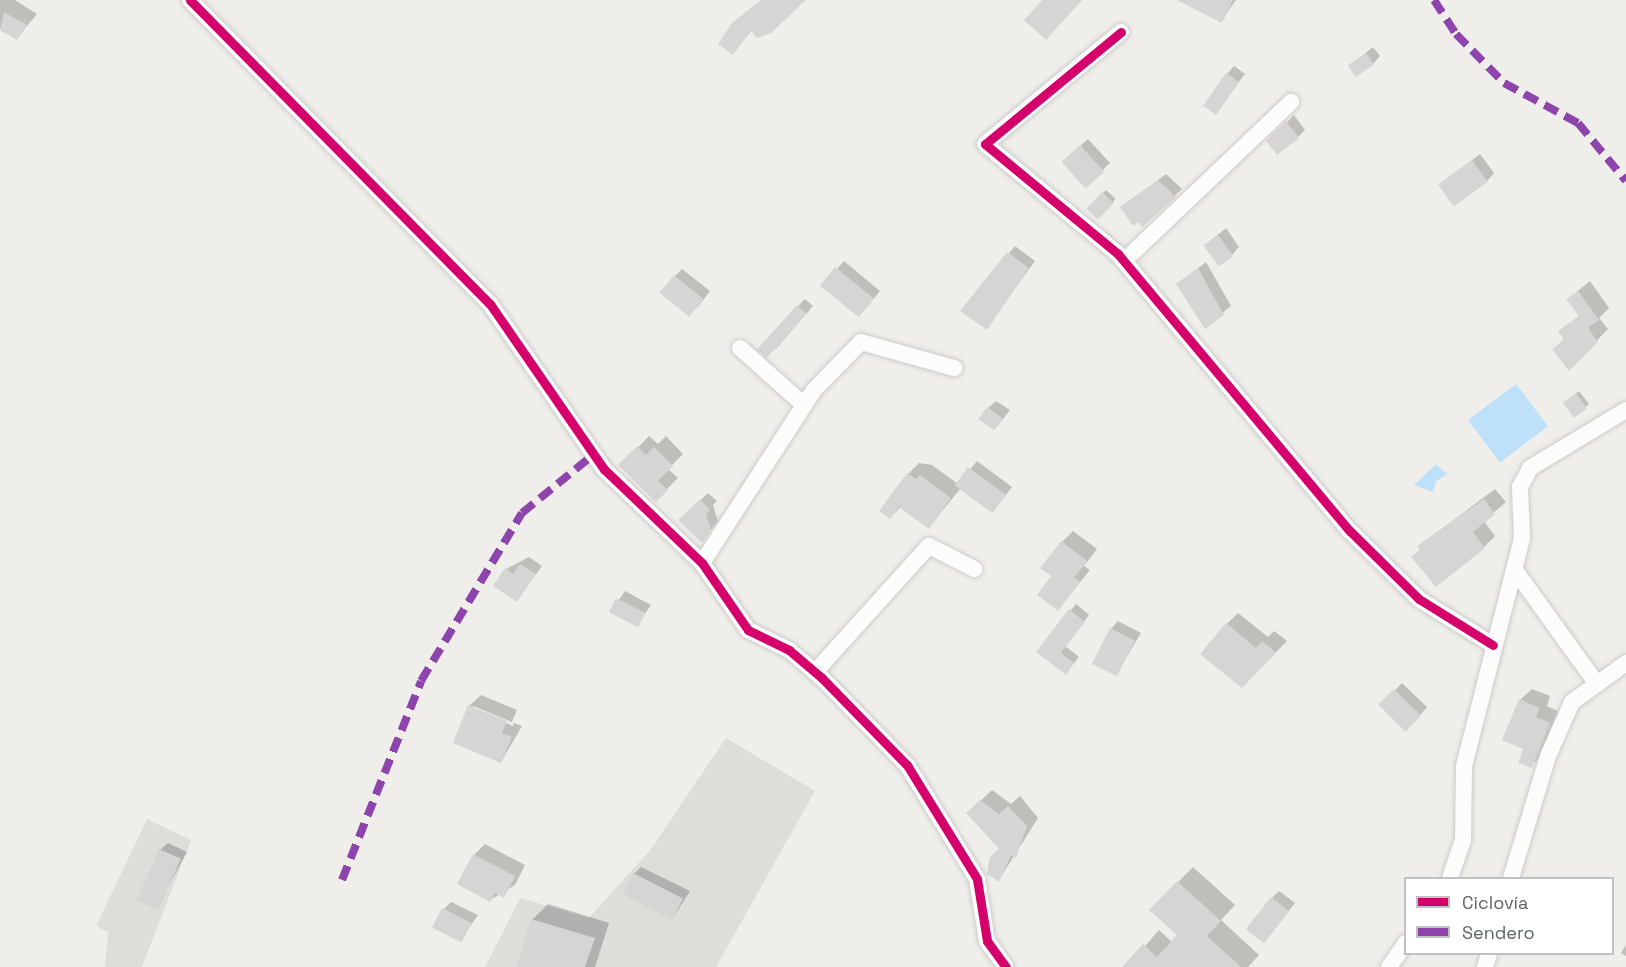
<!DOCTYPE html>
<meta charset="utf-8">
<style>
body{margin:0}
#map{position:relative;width:1626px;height:967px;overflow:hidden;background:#efeeea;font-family:"Space Grotesk",sans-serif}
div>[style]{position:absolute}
.industrial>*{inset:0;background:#dfddda}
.water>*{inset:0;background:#bfe0f9;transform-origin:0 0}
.shadow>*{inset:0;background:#0003;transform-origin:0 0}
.building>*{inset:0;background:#d6d5d3;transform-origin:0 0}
.roads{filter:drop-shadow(0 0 2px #cbcccc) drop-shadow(0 0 2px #cbcccc)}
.street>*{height:16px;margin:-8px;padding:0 8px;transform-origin:8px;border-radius:8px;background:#fdfcfc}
.quiet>*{height:8px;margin-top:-4px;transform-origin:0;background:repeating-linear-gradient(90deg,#8e44ad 0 15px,transparent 0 23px)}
.cycleway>*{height:9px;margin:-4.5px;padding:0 4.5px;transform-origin:4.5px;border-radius:4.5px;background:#d6006c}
span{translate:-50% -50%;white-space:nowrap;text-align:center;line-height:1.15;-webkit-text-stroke:4.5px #fff;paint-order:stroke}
.legend{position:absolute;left:1404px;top:877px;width:210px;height:78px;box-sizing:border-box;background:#fff;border:2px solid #bfc1c3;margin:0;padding:8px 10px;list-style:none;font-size:18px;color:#5f6368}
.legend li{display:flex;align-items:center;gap:12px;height:30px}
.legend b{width:30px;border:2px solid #bfc1c3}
</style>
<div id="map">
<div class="industrial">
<i style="clip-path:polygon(726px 738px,815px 791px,716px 967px,485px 967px,520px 898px,589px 918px,651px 849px)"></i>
<i style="clip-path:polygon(147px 819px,191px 840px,142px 967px,105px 967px,108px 932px,96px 926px)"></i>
</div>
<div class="water">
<i style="left:1516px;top:384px;width:53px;height:60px;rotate:53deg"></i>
<i style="clip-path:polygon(1436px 464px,1447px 474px,1436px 481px,1433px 492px,1414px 485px)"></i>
</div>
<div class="shadow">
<i style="clip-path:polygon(0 0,15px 0,37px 14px,17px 38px,0 30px)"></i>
<i style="clip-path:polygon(761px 0,803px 0,752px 30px,733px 53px,745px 13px)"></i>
<i style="clip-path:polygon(1183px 0,1236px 0,1221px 21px)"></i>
<i style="clip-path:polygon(1373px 47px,1380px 56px,1373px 64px,1350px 66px)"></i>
<i style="clip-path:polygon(1234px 66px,1245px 74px,1214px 112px,1227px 74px)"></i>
<i style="clip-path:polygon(1294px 115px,1305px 130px,1298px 137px,1268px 141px)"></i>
<i style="clip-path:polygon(1088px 139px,1110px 163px,1085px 187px,1070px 155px)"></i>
<i style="clip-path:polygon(1480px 154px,1494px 173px,1487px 181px,1449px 178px)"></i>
<i style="clip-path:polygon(1166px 174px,1182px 189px,1143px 224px,1122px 207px)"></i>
<i style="left:1106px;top:190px;width:13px;height:25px;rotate:42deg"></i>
<i style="clip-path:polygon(1226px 228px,1239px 247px,1232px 255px,1205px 245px)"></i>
<i style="clip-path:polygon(1015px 246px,1035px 261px,986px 328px,962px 311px)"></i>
<i style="clip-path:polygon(844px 261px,880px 291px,866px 308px,822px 286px)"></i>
<i style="clip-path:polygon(1206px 262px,1231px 306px,1205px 327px,1178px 284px)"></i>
<i style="clip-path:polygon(682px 269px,710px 291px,697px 308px,675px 276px)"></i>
<i style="clip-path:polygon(1590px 281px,1609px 308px,1599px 318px,1608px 329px,1569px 369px,1554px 349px,1565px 338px,1560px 332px,1580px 315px,1568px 299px)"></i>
<i style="clip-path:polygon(805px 299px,813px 306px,775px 350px,798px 306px)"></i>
<i style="clip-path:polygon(1579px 391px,1589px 404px,1575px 416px,1568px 399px)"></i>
<i style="clip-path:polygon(996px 401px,1010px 410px,995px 429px,988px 408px)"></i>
<i style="clip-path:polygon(649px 436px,658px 444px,666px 436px,683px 454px,668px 469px,678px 478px,656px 500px,621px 465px)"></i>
<i style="clip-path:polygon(977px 461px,1012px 487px,993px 511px,961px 488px,929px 527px,901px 507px,890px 517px,908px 474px,919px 463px,932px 465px,958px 484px)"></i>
<i style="clip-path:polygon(1495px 489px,1506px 502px,1484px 521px,1495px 536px,1484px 547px,1419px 546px)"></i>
<i style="clip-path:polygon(708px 493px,717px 501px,713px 505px,718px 521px,702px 541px,681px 520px)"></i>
<i style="clip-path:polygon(1073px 531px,1097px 549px,1084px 566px,1090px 570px,1058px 609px,1053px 576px,1062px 542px)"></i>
<i style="clip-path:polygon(529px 557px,542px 566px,517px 600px,506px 569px)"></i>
<i style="clip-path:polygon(625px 591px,651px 605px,637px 625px,611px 611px)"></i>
<i style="clip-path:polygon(1076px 604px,1089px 615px,1065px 646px,1079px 657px,1066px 673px,1038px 651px)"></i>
<i style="clip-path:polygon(1238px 613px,1268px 637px,1274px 631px,1287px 641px,1242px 686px,1227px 624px)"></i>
<i style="clip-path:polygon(1118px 621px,1141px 633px,1116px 675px,1111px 629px)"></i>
<i style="left:1402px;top:683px;width:35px;height:30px;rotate:44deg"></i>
<i style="clip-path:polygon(1532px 689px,1550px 696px,1547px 706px,1560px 712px,1543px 755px,1531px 766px,1520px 700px)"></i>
<i style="clip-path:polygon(evenodd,481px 695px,517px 710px,512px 722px,522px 726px,501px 762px,469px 706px,481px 695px,473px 706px,514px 723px,513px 726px,473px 709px,473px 706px)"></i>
<i style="clip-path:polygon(992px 790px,1011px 804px,1020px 796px,1038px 818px,999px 880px,1000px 848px,968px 813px)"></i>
<i style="clip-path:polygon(168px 843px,187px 852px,156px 909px,160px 850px)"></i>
<i style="clip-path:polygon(485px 844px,525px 865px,515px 885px,490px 900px,474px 855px)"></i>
<i style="clip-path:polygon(641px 867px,690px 891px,672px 919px,634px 874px)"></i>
<i style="clip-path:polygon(1193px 867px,1235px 905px,1221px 920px,1259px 955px,1248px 967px,1127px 967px,1159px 930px,1172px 942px,1179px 935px,1178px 882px)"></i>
<i style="clip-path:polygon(1279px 891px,1295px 903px,1264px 942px,1272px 898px)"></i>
<i style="clip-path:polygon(451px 902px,478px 915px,460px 941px,444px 909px)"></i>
<i style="clip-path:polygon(548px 904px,609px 923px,595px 967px,518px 967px,533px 919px)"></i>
<i style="clip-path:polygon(1626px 945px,1626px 956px,1621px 953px)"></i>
</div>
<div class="building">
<i style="clip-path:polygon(761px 0,806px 0,771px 33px,757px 38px,751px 30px,733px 55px,718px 44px,732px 23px)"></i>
<i style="clip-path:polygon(1042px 0,1082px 0,1046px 40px,1024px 20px)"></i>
<i style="clip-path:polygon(1177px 0,1233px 0,1222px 23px)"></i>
<i style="clip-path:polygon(4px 12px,27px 25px,17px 40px,0 30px)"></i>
<i style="left:1366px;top:53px;width:14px;height:22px;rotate:56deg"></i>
<i style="left:1226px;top:73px;width:16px;height:40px;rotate:35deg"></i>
<i style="clip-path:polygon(1286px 121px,1299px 138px,1277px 155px,1266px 141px)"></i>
<i style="left:1080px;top:145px;width:36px;height:25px;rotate:48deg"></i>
<i style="left:1472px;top:160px;width:27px;height:42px;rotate:54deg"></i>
<i style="clip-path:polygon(1158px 180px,1176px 197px,1142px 227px,1139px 222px,1133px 226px,1120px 207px)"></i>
<i style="left:1102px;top:192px;width:16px;height:23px;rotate:43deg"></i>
<i style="left:1218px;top:235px;width:26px;height:18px;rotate:54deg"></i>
<i style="clip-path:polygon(1007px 252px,1029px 268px,987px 330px,960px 311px)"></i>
<i style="left:835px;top:267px;width:50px;height:24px;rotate:39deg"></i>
<i style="clip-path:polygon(1198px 268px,1224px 315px,1205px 329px,1176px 284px)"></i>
<i style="left:674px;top:275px;width:38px;height:23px;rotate:39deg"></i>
<i style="clip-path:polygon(1578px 291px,1599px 320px,1588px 328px,1598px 342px,1569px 371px,1552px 349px,1564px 340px,1558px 331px,1579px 316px,1566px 299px)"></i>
<i style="left:797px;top:305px;width:13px;height:60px;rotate:42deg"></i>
<i style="left:1576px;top:393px;width:19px;height:16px;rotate:55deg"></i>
<i style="left:987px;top:407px;width:19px;height:15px;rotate:35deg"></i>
<i style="clip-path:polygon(637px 446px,646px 455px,654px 447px,673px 466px,658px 481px,668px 490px,656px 502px,618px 465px)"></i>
<i style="left:968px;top:467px;width:47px;height:23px;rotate:36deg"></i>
<i style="clip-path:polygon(907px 473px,916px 479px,920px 475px,951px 498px,929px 529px,899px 507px,890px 519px,879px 511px)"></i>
<i style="clip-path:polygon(700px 499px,710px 510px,706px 514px,711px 530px,702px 543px,678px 520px)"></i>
<i style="clip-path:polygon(1484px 499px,1495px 514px,1473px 532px,1485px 548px,1436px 587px,1411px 557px,1420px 550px,1417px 546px)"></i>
<i style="clip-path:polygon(1061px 541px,1087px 561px,1074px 578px,1080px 582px,1058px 611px,1037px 595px,1051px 576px,1040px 568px)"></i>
<i style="clip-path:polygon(520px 564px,536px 574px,517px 602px,493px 586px,505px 568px,513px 574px)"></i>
<i style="left:616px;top:598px;width:33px;height:16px;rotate:27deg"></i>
<i style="clip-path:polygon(1069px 609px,1085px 622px,1061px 653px,1074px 663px,1066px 675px,1036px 652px)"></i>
<i style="clip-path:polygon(1226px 623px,1256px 648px,1262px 641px,1276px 653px,1242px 688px,1200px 654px)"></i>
<i style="left:1110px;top:628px;width:28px;height:40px;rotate:27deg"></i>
<i style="left:1394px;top:689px;width:38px;height:22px;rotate:45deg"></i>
<i style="clip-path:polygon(1519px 699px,1540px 708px,1536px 717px,1550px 723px,1532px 768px,1518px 763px,1523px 749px,1502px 740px)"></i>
<i style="clip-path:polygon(468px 705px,507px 721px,502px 733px,512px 737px,501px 763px,453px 743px)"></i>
<i style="clip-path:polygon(980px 800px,999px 814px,1008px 806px,1027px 826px,1016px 858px,1011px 855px,999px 882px,987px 874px,990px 857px,999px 849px,966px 813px)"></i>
<i style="left:159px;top:849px;width:24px;height:56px;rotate:24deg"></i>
<i style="clip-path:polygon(473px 854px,515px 876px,504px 898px,495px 893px,490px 902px,457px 884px)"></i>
<i style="left:633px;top:873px;width:56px;height:24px;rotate:27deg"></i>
<i style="clip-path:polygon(1177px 881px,1221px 921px,1207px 936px,1241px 967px,1122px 967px,1143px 944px,1157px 957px,1177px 935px,1149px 910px)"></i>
<i style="left:1271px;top:897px;width:23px;height:41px;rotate:38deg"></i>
<i style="left:442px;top:908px;width:33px;height:22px;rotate:27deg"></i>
<i style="clip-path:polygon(531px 919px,595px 938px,585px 967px,516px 967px)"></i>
</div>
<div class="roads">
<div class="street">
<i style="left:190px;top:0;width:427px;rotate:45.4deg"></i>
<i style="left:490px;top:304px;width:201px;rotate:55.4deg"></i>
<i style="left:604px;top:469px;width:136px;rotate:43.8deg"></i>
<i style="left:702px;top:563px;width:81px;rotate:55.5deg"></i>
<i style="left:748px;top:630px;width:46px;rotate:26deg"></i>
<i style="left:789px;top:650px;width:43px;rotate:40.3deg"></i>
<i style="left:822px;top:678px;width:122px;rotate:45.7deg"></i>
<i style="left:907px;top:765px;width:134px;rotate:58.4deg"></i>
<i style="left:977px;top:879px;width:63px;rotate:80.8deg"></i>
<i style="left:987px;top:941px;width:32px;rotate:54deg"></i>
<i style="left:1121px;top:32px;width:176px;rotate:140.5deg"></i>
<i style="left:985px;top:144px;width:173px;rotate:39.6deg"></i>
<i style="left:1118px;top:254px;width:361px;rotate:50.1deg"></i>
<i style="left:1350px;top:531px;width:97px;rotate:44.6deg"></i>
<i style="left:1419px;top:599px;width:87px;rotate:31.9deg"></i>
<i style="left:1124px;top:261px;width:231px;rotate:-43.6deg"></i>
<i style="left:740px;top:348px;width:86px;rotate:41.7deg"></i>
<i style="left:702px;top:563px;width:206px;rotate:-57.1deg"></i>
<i style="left:814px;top:390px;width:67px;rotate:-45.6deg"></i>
<i style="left:861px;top:342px;width:97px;rotate:15.6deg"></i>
<i style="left:1514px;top:569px;width:142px;rotate:54.2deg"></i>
<i style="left:815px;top:672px;width:170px;rotate:-47.9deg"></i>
<i style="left:929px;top:546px;width:51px;rotate:27.1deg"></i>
<i style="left:1450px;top:878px;width:40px;rotate:-71.1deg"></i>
<i style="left:1463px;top:840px;width:74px;rotate:-89.2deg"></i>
<i style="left:1464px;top:766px;width:234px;rotate:-75.7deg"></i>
<i style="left:1522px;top:539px;width:52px;rotate:-92.2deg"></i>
<i style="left:1520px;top:487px;width:21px;rotate:-62deg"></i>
<i style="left:1530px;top:468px;width:112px;rotate:-31.1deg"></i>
<i style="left:1511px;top:878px;width:127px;rotate:-73.1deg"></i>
<i style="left:1548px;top:756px;width:59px;rotate:-66deg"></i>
<i style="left:1572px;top:702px;width:67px;rotate:-35.8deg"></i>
<i style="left:1389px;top:967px;width:29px;rotate:-55deg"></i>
<i style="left:1485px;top:967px;width:14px;rotate:-73deg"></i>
</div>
</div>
<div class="quiet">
<i style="left:1434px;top:0;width:40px;rotate:57.1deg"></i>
<i style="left:1456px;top:34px;width:69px;rotate:45.6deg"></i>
<i style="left:1504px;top:83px;width:84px;rotate:28.4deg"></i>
<i style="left:1578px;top:123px;width:75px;rotate:50.4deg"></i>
<i style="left:342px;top:880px;width:214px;rotate:-68.3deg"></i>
<i style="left:421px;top:681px;width:196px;rotate:-59deg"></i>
<i style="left:522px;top:513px;width:93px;rotate:-39.3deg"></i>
</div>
<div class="cycleway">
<i style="left:190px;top:0;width:427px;rotate:45.4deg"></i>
<i style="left:490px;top:304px;width:201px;rotate:55.4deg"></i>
<i style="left:604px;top:469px;width:136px;rotate:43.8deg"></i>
<i style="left:702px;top:563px;width:81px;rotate:55.5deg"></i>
<i style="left:748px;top:630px;width:46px;rotate:26deg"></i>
<i style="left:789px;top:650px;width:43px;rotate:40.3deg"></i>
<i style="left:822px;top:678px;width:122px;rotate:45.7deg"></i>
<i style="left:907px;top:765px;width:134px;rotate:58.4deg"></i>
<i style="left:977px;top:879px;width:63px;rotate:80.8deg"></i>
<i style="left:987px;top:941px;width:32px;rotate:54deg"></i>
<i style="left:1121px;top:32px;width:176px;rotate:140.5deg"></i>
<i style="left:985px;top:144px;width:173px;rotate:39.6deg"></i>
<i style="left:1118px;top:254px;width:361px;rotate:50.1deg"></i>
<i style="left:1350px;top:531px;width:97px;rotate:44.6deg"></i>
<i style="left:1419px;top:599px;width:87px;rotate:31.9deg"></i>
</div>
<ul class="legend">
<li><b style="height:8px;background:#d6006c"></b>Ciclovía</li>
<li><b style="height:8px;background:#8e44ad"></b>Sendero</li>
</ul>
</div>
